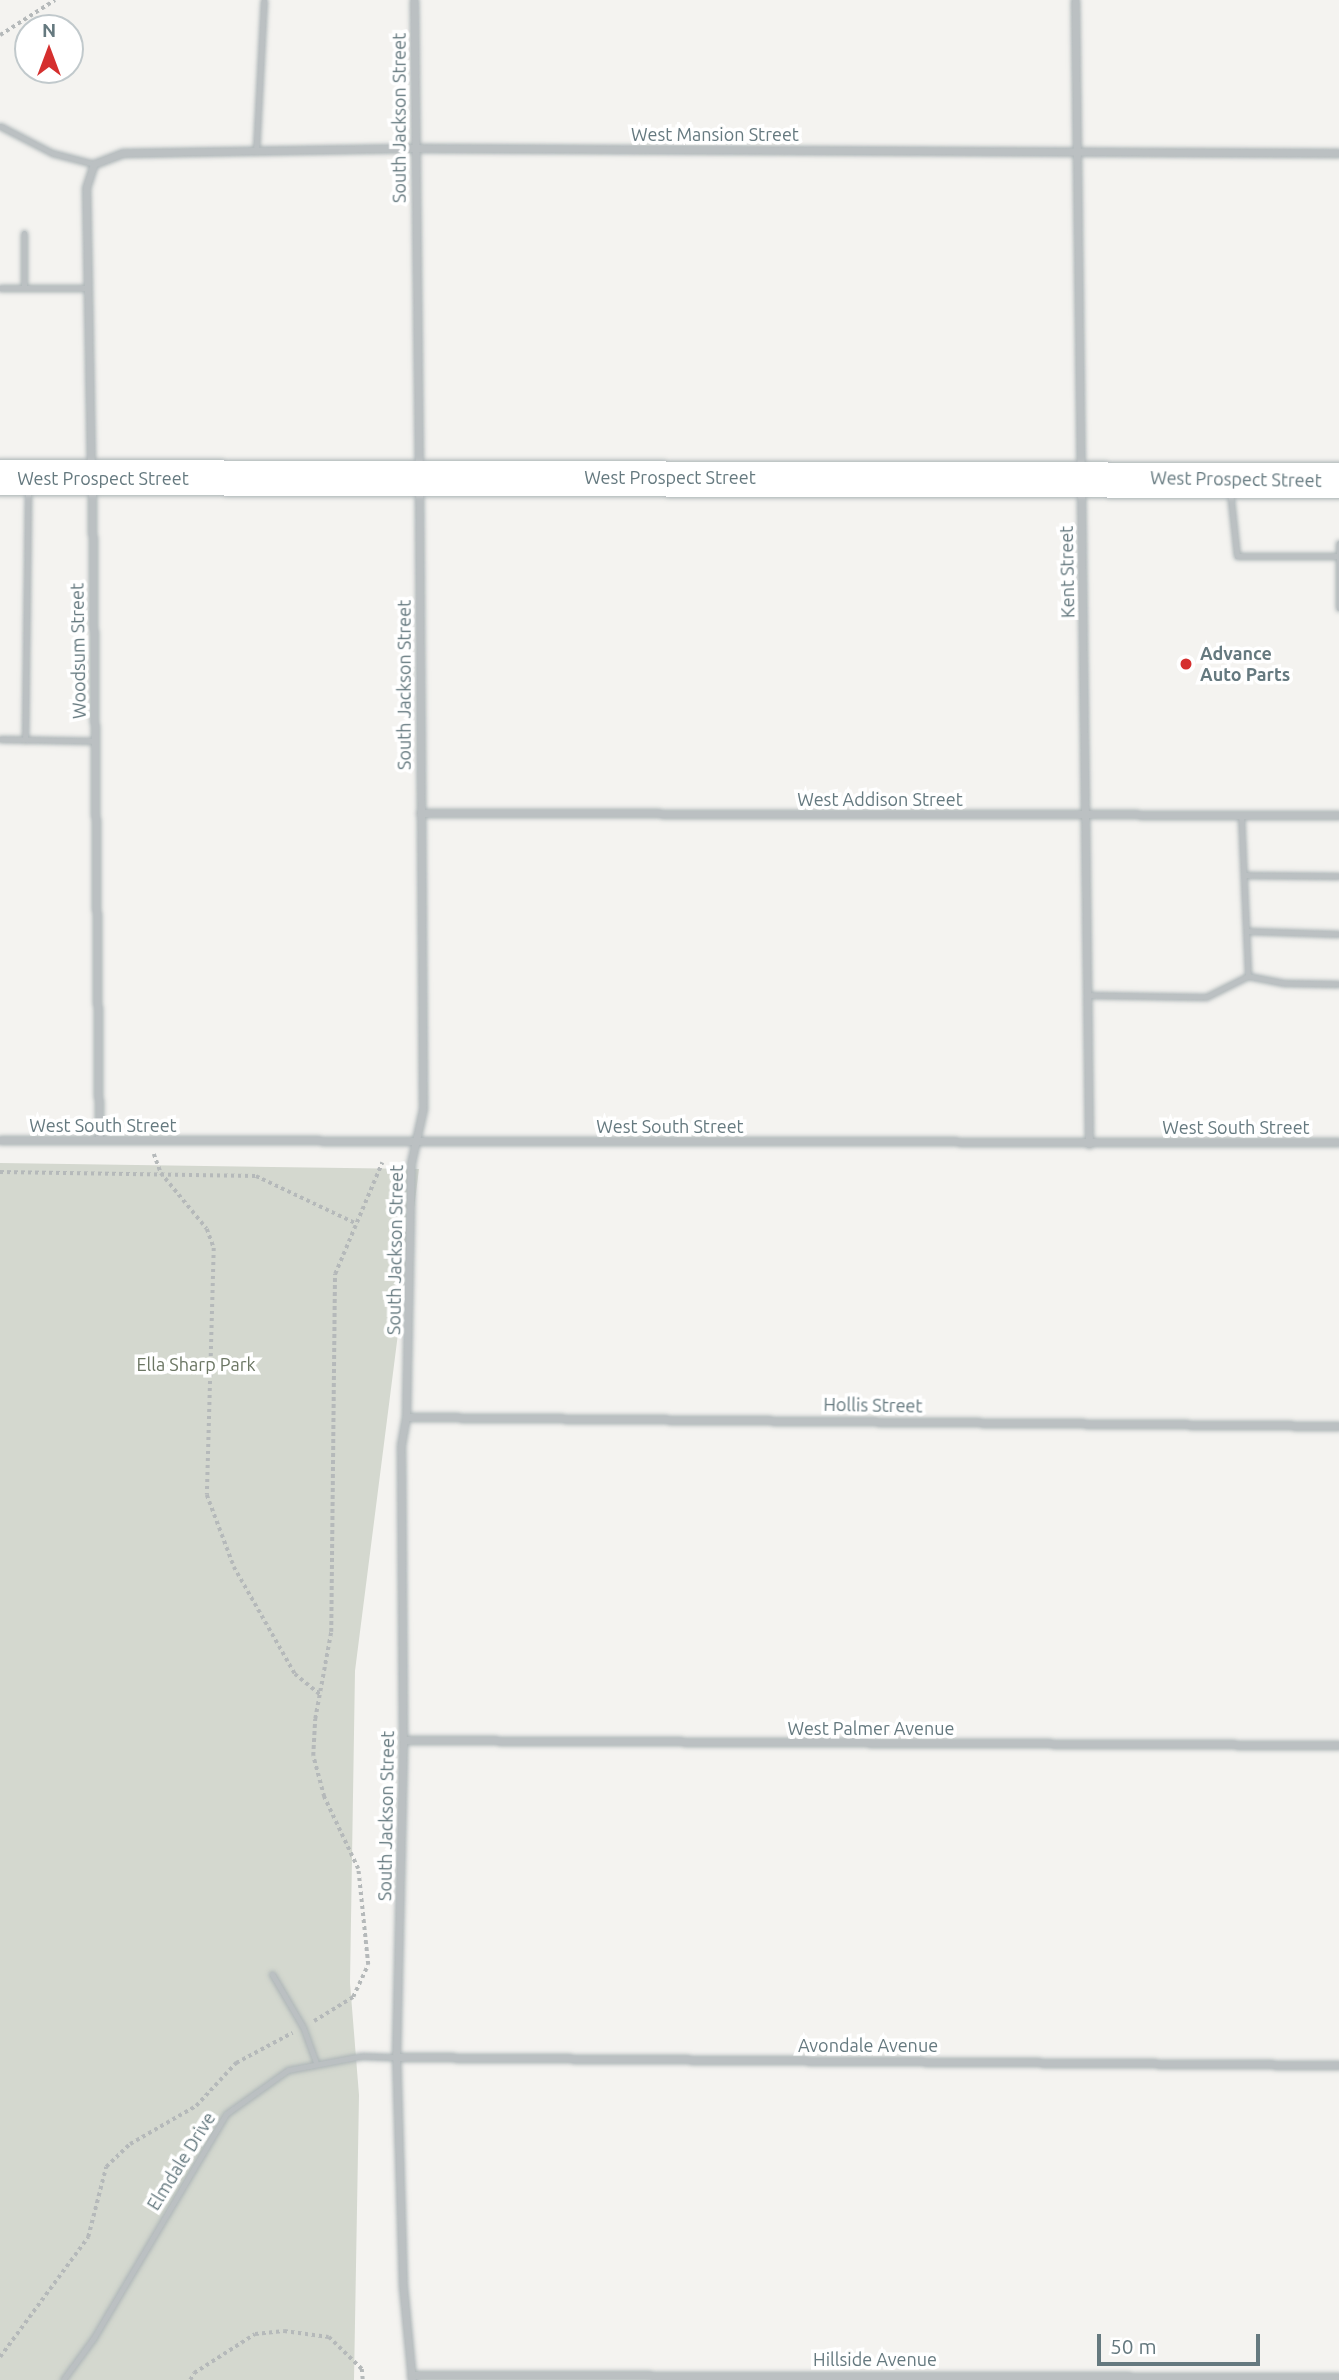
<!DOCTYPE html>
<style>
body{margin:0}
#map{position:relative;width:1339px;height:2380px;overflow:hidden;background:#f4f3f0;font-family:Ubuntu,sans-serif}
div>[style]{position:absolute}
.green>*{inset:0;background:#d4d8cf}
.path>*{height:3.5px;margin-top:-1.75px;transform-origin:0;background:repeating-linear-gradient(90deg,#b5b9ba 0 3.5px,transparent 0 7px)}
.roads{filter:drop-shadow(0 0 2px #adb5b7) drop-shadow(0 0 2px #adb5b7)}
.lane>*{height:5px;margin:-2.5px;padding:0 2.5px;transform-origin:2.5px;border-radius:2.5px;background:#bbc0c2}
.street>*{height:7px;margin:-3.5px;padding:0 3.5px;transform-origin:3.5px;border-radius:3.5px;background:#bbc0c2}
.secondary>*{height:35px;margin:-17.5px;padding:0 17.5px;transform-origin:17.5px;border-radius:17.5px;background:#fff}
.dots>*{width:19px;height:19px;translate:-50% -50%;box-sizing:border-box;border:4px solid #fff;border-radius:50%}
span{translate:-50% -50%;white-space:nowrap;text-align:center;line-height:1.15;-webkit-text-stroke:7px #fff;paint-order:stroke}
.street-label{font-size:18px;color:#65797f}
.poi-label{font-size:18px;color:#65797f;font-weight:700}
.left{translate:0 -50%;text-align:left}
.park-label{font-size:18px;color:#6b7663}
.north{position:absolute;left:14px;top:14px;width:70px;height:70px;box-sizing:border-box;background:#fff;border:2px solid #c1c9cc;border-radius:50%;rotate:0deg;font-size:19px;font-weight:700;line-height:28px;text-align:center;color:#65797f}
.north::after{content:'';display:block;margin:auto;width:24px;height:32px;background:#d52f2e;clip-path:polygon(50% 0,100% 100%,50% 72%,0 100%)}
.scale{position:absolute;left:1097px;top:2334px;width:163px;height:32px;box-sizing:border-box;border:4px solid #65797f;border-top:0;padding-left:9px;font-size:21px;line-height:24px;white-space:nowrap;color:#65797f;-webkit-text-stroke:5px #fff;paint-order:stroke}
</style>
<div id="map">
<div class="green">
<i style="clip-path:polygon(0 1163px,419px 1169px,355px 1671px,350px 1983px,359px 2095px,354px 2380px,0 2380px)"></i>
</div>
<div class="path">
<i style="left:0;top:35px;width:65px;rotate:-32.5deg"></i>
<i style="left:154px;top:1154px;width:20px;rotate:70deg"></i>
<i style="left:161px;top:1173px;width:72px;rotate:50.6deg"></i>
<i style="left:207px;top:1229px;width:20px;rotate:70deg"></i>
<i style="left:214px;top:1248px;width:247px;rotate:91.6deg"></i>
<i style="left:207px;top:1495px;width:77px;rotate:69.4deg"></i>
<i style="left:234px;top:1567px;width:123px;rotate:60.3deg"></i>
<i style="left:295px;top:1674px;width:32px;rotate:39deg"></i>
<i style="left:0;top:1172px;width:256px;rotate:0.9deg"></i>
<i style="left:256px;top:1176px;width:112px;rotate:25.4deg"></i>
<i style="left:314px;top:2021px;width:46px;rotate:-31.6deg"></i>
<i style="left:353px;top:1997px;width:35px;rotate:-65deg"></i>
<i style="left:368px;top:1965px;width:97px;rotate:-95.9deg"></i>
<i style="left:358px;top:1869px;width:80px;rotate:-115.3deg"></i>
<i style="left:324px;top:1797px;width:42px;rotate:-105deg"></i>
<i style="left:313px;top:1756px;width:37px;rotate:-87deg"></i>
<i style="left:315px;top:1719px;width:88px;rotate:-79.6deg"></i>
<i style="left:331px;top:1632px;width:358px;rotate:-89.4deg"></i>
<i style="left:335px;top:1274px;width:121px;rotate:-67.1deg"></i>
<i style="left:0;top:2357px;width:149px;rotate:-53.7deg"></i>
<i style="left:88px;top:2237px;width:72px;rotate:-75.6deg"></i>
<i style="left:106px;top:2167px;width:33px;rotate:-44deg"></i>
<i style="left:130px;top:2144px;width:76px;rotate:-29.9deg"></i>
<i style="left:196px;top:2106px;width:59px;rotate:-47.1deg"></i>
<i style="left:236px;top:2063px;width:64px;rotate:-28.2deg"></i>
<i style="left:190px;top:2380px;width:8px;rotate:-60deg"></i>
<i style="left:194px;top:2373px;width:72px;rotate:-32.6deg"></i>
<i style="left:255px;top:2334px;width:29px;rotate:-6deg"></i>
<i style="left:284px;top:2331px;width:45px;rotate:7.6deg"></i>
<i style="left:329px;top:2337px;width:46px;rotate:44.1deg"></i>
<i style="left:362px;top:2369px;width:11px;rotate:85deg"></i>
</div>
<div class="roads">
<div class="lane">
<i style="left:0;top:126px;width:59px;rotate:27.4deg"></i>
<i style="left:52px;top:153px;width:43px;rotate:14.7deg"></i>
<i style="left:256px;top:151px;width:151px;rotate:-87deg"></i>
<i style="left:24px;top:286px;width:53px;rotate:-90deg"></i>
<i style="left:0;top:288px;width:85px"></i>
<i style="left:1230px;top:491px;width:65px;rotate:83.9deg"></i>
<i style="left:1237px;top:556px;width:102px"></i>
<i style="left:1339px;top:543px;width:65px;rotate:90deg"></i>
<i style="left:0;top:739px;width:95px;rotate:1.2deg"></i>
<i style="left:25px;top:740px;width:252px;rotate:-89.3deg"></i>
<i style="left:1241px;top:814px;width:162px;rotate:87.5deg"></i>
<i style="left:1244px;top:875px;width:95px;rotate:0.6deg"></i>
<i style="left:1246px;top:931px;width:93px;rotate:1.8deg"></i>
<i style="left:1088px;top:995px;width:118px;rotate:1deg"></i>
<i style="left:1206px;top:997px;width:47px;rotate:-26.6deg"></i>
<i style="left:1248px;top:976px;width:38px;rotate:11deg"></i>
<i style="left:1285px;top:983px;width:54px;rotate:1.1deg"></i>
<i style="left:272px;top:1974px;width:61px;rotate:59.7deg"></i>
<i style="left:303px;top:2027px;width:37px;rotate:70deg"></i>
<i style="left:63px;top:2380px;width:51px;rotate:-53.8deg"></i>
<i style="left:93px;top:2339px;width:261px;rotate:-59.4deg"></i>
<i style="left:226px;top:2114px;width:76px;rotate:-35.4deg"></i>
<i style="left:288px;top:2070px;width:75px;rotate:-10.7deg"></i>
<i style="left:362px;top:2056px;width:34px;rotate:2deg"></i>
</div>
<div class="street">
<i style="left:414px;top:0;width:467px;rotate:89.4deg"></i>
<i style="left:1075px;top:0;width:468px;rotate:89.3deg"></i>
<i style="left:91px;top:468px;width:280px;rotate:-91deg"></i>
<i style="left:86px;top:188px;width:25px;rotate:-72deg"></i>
<i style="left:94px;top:164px;width:31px;rotate:-21deg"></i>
<i style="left:123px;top:153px;width:290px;rotate:-1deg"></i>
<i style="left:413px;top:148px;width:926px;rotate:0.31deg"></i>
<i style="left:92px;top:487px;width:653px;rotate:89.39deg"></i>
<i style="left:1081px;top:487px;width:657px;rotate:89.3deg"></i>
<i style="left:420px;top:813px;width:919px;rotate:0.12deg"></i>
<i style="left:0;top:1140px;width:1339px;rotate:0.09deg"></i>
<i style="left:406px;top:1417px;width:933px;rotate:0.55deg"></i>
<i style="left:403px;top:1740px;width:936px;rotate:0.31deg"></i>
<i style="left:396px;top:2057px;width:943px;rotate:0.49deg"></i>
<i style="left:411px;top:2375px;width:928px;rotate:0.12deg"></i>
<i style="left:412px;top:2380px;width:93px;rotate:-95.5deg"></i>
<i style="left:403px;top:2287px;width:230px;rotate:-91.7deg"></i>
<i style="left:396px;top:2057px;width:317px;rotate:-88.7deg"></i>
<i style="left:403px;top:1740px;width:295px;rotate:-90.4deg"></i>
<i style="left:401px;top:1445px;width:28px;rotate:-80deg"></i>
<i style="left:406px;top:1417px;width:254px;rotate:-88.9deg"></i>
<i style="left:411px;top:1163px;width:55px;rotate:-77.5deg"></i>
<i style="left:423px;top:1109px;width:623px;rotate:-90.37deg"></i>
</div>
<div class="secondary">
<i style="left:0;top:477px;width:1339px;rotate:0.13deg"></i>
</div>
</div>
<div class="dots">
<i style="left:1186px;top:664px;background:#d52f2e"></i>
</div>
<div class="street-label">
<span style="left:399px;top:118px;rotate:-90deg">South Jackson Street</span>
<span style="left:715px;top:134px">West Mansion Street</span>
<span style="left:670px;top:477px">West Prospect Street</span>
<span style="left:103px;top:478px">West Prospect Street</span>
<span style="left:1236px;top:479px;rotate:1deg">West Prospect Street</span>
<span style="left:1067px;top:572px;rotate:-91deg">Kent Street</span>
<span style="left:78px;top:651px;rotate:-91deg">Woodsum Street</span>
<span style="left:404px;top:685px;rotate:-90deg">South Jackson Street</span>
<span style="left:880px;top:799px">West Addison Street</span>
<span style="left:103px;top:1125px">West South Street</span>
<span style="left:670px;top:1126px">West South Street</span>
<span style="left:1236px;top:1127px">West South Street</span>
<span style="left:395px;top:1250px;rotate:-89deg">South Jackson Street</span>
<span style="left:873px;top:1405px;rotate:1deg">Hollis Street</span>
<span style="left:871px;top:1728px">West Palmer Avenue</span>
<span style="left:386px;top:1816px;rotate:-89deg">South Jackson Street</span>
<span style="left:868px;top:2045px">Avondale Avenue</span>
<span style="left:181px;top:2161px;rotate:-58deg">Elmdale Drive</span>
<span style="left:875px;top:2359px">Hillside Avenue</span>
</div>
<div class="poi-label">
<span class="left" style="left:1200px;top:664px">Advance<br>Auto Parts</span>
</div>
<div class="park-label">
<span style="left:196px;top:1364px">Ella Sharp Park</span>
</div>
<div class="north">N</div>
<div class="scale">50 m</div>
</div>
